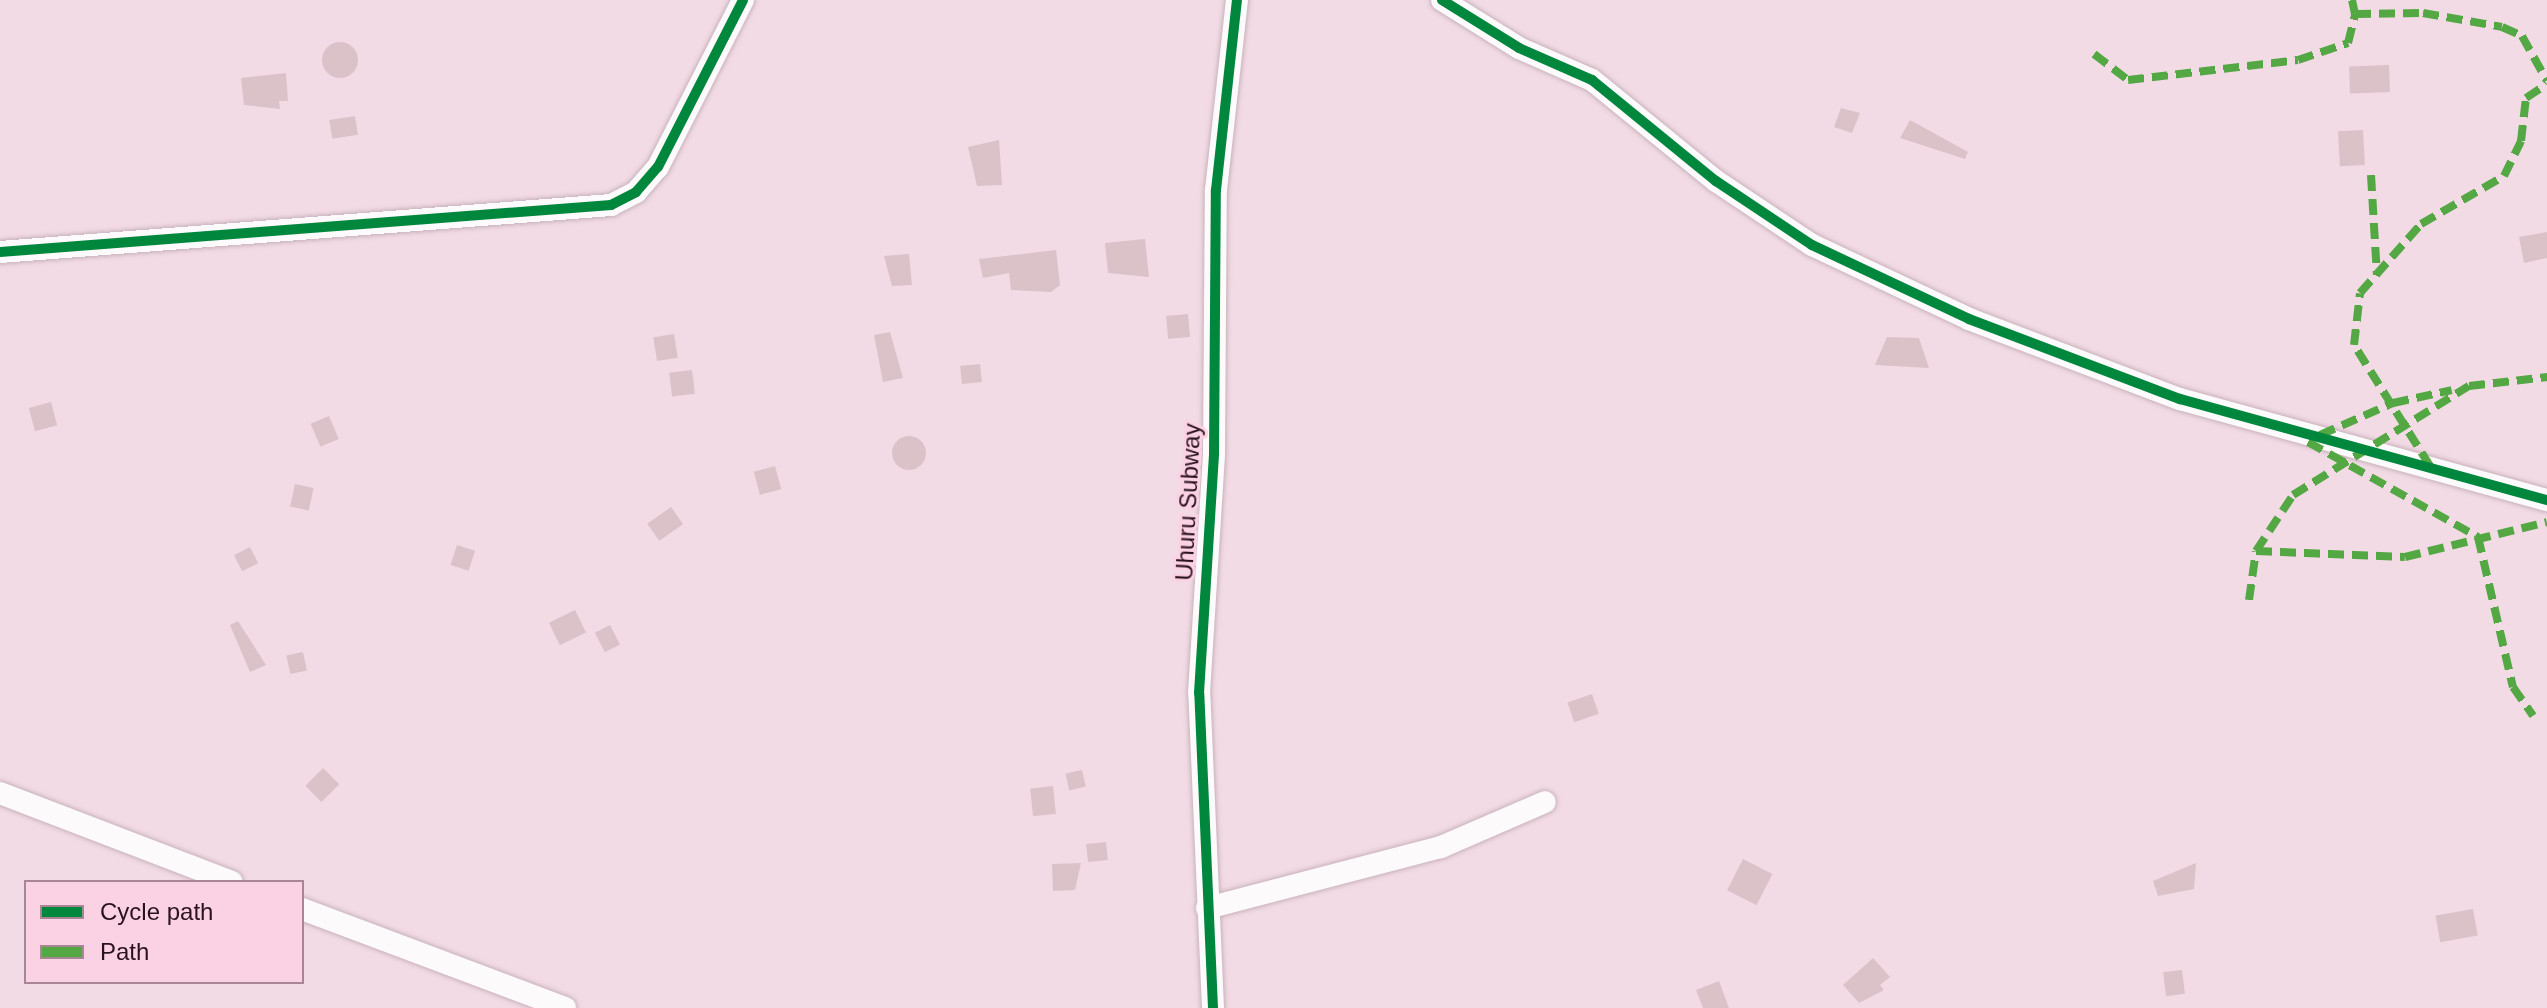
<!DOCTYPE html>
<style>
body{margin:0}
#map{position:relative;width:2547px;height:1008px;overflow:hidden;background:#f2dbe5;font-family:Helvetica,sans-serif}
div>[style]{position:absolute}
.building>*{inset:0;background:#dbc2c9;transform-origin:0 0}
.round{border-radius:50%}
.roads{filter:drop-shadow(0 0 2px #c8b2bc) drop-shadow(0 0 2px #c8b2bc)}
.street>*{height:22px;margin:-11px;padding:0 11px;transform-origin:11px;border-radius:11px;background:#fdfafb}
.quiet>*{height:8px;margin-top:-4px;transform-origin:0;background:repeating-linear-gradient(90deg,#53a843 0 16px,transparent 0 24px)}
.cycleway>*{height:10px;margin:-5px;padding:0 5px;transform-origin:5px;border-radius:5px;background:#00873e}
span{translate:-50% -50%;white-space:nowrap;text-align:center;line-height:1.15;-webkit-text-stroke:6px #fbd2e4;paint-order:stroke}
.street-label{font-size:24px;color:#2a131f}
.legend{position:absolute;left:24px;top:880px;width:280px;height:104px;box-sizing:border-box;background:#fbd2e4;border:2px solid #a78695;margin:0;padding:10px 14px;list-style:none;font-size:24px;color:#2a131f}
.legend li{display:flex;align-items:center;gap:16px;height:40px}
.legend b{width:40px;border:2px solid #a78695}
</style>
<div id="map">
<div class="building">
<i class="round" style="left:322px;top:42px;width:36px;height:36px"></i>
<i style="left:2389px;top:65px;width:27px;height:40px;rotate:88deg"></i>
<i style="clip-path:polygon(286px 73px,288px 101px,279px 101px,280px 109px,244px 105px,241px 78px)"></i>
<i style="clip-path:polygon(1841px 108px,1860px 113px,1852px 133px,1834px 127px)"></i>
<i style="left:355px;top:116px;width:19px;height:26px;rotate:81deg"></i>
<i style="clip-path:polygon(1910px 120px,1968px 152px,1965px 159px,1900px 138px)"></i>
<i style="left:2363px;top:130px;width:35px;height:25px;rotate:87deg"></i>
<i style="clip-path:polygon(999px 140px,1002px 185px,977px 186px,968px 147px)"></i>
<i style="clip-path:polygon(2547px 232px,2547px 258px,2524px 263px,2519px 237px)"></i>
<i style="clip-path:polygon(1145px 239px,1149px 277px,1108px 273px,1105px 243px)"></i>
<i style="clip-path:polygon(1056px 250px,1060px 285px,1051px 292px,1011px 290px,1009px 273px,983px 278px,979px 259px)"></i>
<i style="clip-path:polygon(909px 254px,912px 285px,892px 286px,884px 256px)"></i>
<i style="left:1188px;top:314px;width:23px;height:22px;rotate:85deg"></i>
<i style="clip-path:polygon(890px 332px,903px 378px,883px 382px,874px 335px)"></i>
<i style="left:674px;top:334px;width:24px;height:21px;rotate:81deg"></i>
<i style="clip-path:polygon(1887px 337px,1919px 338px,1929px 368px,1875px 365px)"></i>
<i style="left:980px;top:364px;width:18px;height:20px;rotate:84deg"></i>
<i style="left:692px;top:370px;width:24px;height:23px;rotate:83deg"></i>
<i style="left:51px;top:402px;width:24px;height:23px;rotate:75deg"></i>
<i style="left:329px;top:416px;width:25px;height:20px;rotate:67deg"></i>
<i class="round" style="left:892px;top:436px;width:34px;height:34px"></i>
<i style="left:775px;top:466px;width:24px;height:22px;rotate:75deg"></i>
<i style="left:295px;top:484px;width:19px;height:23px;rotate:12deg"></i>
<i style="left:671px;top:507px;width:21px;height:29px;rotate:55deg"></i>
<i style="left:457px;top:545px;width:19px;height:21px;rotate:18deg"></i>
<i style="left:250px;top:547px;width:18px;height:18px;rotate:63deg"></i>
<i style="left:575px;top:610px;width:25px;height:29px;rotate:64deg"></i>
<i style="clip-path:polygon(238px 621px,266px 665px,250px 672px,230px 625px)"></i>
<i style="left:610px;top:625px;width:22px;height:17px;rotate:63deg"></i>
<i style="left:303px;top:652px;width:19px;height:17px;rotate:78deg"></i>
<i style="left:1592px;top:694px;width:21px;height:26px;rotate:71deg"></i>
<i style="left:323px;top:768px;width:23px;height:25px;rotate:45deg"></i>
<i style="left:1082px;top:770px;width:17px;height:17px;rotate:77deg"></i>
<i style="left:1053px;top:786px;width:28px;height:23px;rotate:84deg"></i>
<i style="left:1106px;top:842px;width:18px;height:20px;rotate:84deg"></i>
<i style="left:1743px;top:859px;width:33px;height:35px;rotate:27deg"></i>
<i style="clip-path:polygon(1081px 863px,1075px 890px,1053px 891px,1052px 864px)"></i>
<i style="clip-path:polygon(2196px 863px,2194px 889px,2158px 896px,2153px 881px)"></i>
<i style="left:2473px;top:909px;width:27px;height:38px;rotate:80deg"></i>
<i style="clip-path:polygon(1873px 958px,1890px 977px,1880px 985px,1884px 990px,1859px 1003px,1843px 985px)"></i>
<i style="left:2182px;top:970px;width:24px;height:19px;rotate:83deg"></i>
<i style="clip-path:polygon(1719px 981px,1729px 1008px,1703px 1008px,1696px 990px)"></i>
</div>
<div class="roads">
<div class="street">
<i style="left:1442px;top:0;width:91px;rotate:31.9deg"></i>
<i style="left:1519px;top:48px;width:80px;rotate:23.7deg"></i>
<i style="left:1592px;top:80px;width:160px;rotate:39.2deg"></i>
<i style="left:1716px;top:181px;width:115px;rotate:33.7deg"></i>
<i style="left:1812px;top:245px;width:174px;rotate:25.2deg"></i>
<i style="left:1969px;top:319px;width:226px;rotate:20.8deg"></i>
<i style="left:2180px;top:399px;width:381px;rotate:15.4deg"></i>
<i style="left:0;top:252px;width:613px;rotate:-4.4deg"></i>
<i style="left:611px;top:205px;width:28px;rotate:-27deg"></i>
<i style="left:636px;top:192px;width:33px;rotate:-49deg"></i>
<i style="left:658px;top:167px;width:187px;rotate:-63deg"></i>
<i style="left:0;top:793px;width:248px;rotate:21deg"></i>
<i style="left:1207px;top:908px;width:242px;rotate:-14.6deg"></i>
<i style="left:1441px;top:847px;width:113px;rotate:-23.4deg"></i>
<i style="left:302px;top:909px;width:281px;rotate:20.6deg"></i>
<i style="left:1213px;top:1008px;width:315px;rotate:-92.5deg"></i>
<i style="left:1199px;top:693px;width:239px;rotate:-86.4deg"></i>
<i style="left:1214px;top:454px;width:264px;rotate:-89.6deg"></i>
<i style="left:1216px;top:190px;width:191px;rotate:-83.7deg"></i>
</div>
</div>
<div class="quiet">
<i style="left:2352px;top:0;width:14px;rotate:78deg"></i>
<i style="left:2355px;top:14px;width:68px;rotate:-0.8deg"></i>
<i style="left:2423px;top:13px;width:80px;rotate:10deg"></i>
<i style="left:2502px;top:27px;width:22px;rotate:24deg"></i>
<i style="left:2522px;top:36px;width:51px;rotate:60.9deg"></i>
<i style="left:2094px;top:54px;width:43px;rotate:37.4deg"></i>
<i style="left:2128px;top:80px;width:171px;rotate:-6.7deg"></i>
<i style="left:2298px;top:60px;width:53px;rotate:-18.8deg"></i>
<i style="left:2348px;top:43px;width:30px;rotate:-76deg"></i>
<i style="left:2371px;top:175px;width:100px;rotate:86.6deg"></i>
<i style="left:2320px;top:435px;width:80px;rotate:-23.7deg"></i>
<i style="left:2393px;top:403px;width:60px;rotate:-12.4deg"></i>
<i style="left:2308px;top:442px;width:195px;rotate:29.2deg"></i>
<i style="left:2478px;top:537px;width:154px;rotate:76.9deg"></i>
<i style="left:2513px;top:687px;width:35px;rotate:55deg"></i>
<i style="left:2430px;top:466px;width:143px;rotate:-122.1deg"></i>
<i style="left:2354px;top:345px;width:52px;rotate:-83.4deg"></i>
<i style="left:2360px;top:293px;width:92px;rotate:-48.5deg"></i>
<i style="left:2421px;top:224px;width:96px;rotate:-30deg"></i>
<i style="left:2504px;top:176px;width:39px;rotate:-64deg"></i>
<i style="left:2521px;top:141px;width:43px;rotate:-83.4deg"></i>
<i style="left:2526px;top:98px;width:25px;rotate:-34deg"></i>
<i style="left:2256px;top:551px;width:149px;rotate:2.3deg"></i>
<i style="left:2405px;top:557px;width:146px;rotate:-13.8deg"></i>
<i style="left:2249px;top:600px;width:49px;rotate:-81.9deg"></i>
<i style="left:2256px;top:551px;width:67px;rotate:-56.5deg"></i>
<i style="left:2293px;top:495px;width:207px;rotate:-31.8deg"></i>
<i style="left:2469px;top:386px;width:79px;rotate:-6.6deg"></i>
</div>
<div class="cycleway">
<i style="left:1442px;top:0;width:91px;rotate:31.9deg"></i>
<i style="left:1519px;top:48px;width:80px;rotate:23.7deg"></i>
<i style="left:1592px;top:80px;width:160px;rotate:39.2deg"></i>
<i style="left:1716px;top:181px;width:115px;rotate:33.7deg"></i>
<i style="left:1812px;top:245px;width:174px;rotate:25.2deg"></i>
<i style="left:1969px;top:319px;width:226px;rotate:20.8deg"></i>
<i style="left:2180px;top:399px;width:381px;rotate:15.4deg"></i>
<i style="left:0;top:252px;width:613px;rotate:-4.4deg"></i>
<i style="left:611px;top:205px;width:28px;rotate:-27deg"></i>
<i style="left:636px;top:192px;width:33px;rotate:-49deg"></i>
<i style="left:658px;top:167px;width:187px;rotate:-63deg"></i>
<i style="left:1213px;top:1008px;width:315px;rotate:-92.5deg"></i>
<i style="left:1199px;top:693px;width:239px;rotate:-86.4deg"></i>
<i style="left:1214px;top:454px;width:264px;rotate:-89.6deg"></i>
<i style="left:1216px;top:190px;width:191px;rotate:-83.7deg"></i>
</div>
<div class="street-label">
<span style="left:1188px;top:502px;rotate:-87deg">Uhuru Subway</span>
</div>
<ul class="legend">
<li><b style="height:10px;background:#00873e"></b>Cycle path</li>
<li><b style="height:10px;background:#53a843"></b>Path</li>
</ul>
</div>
